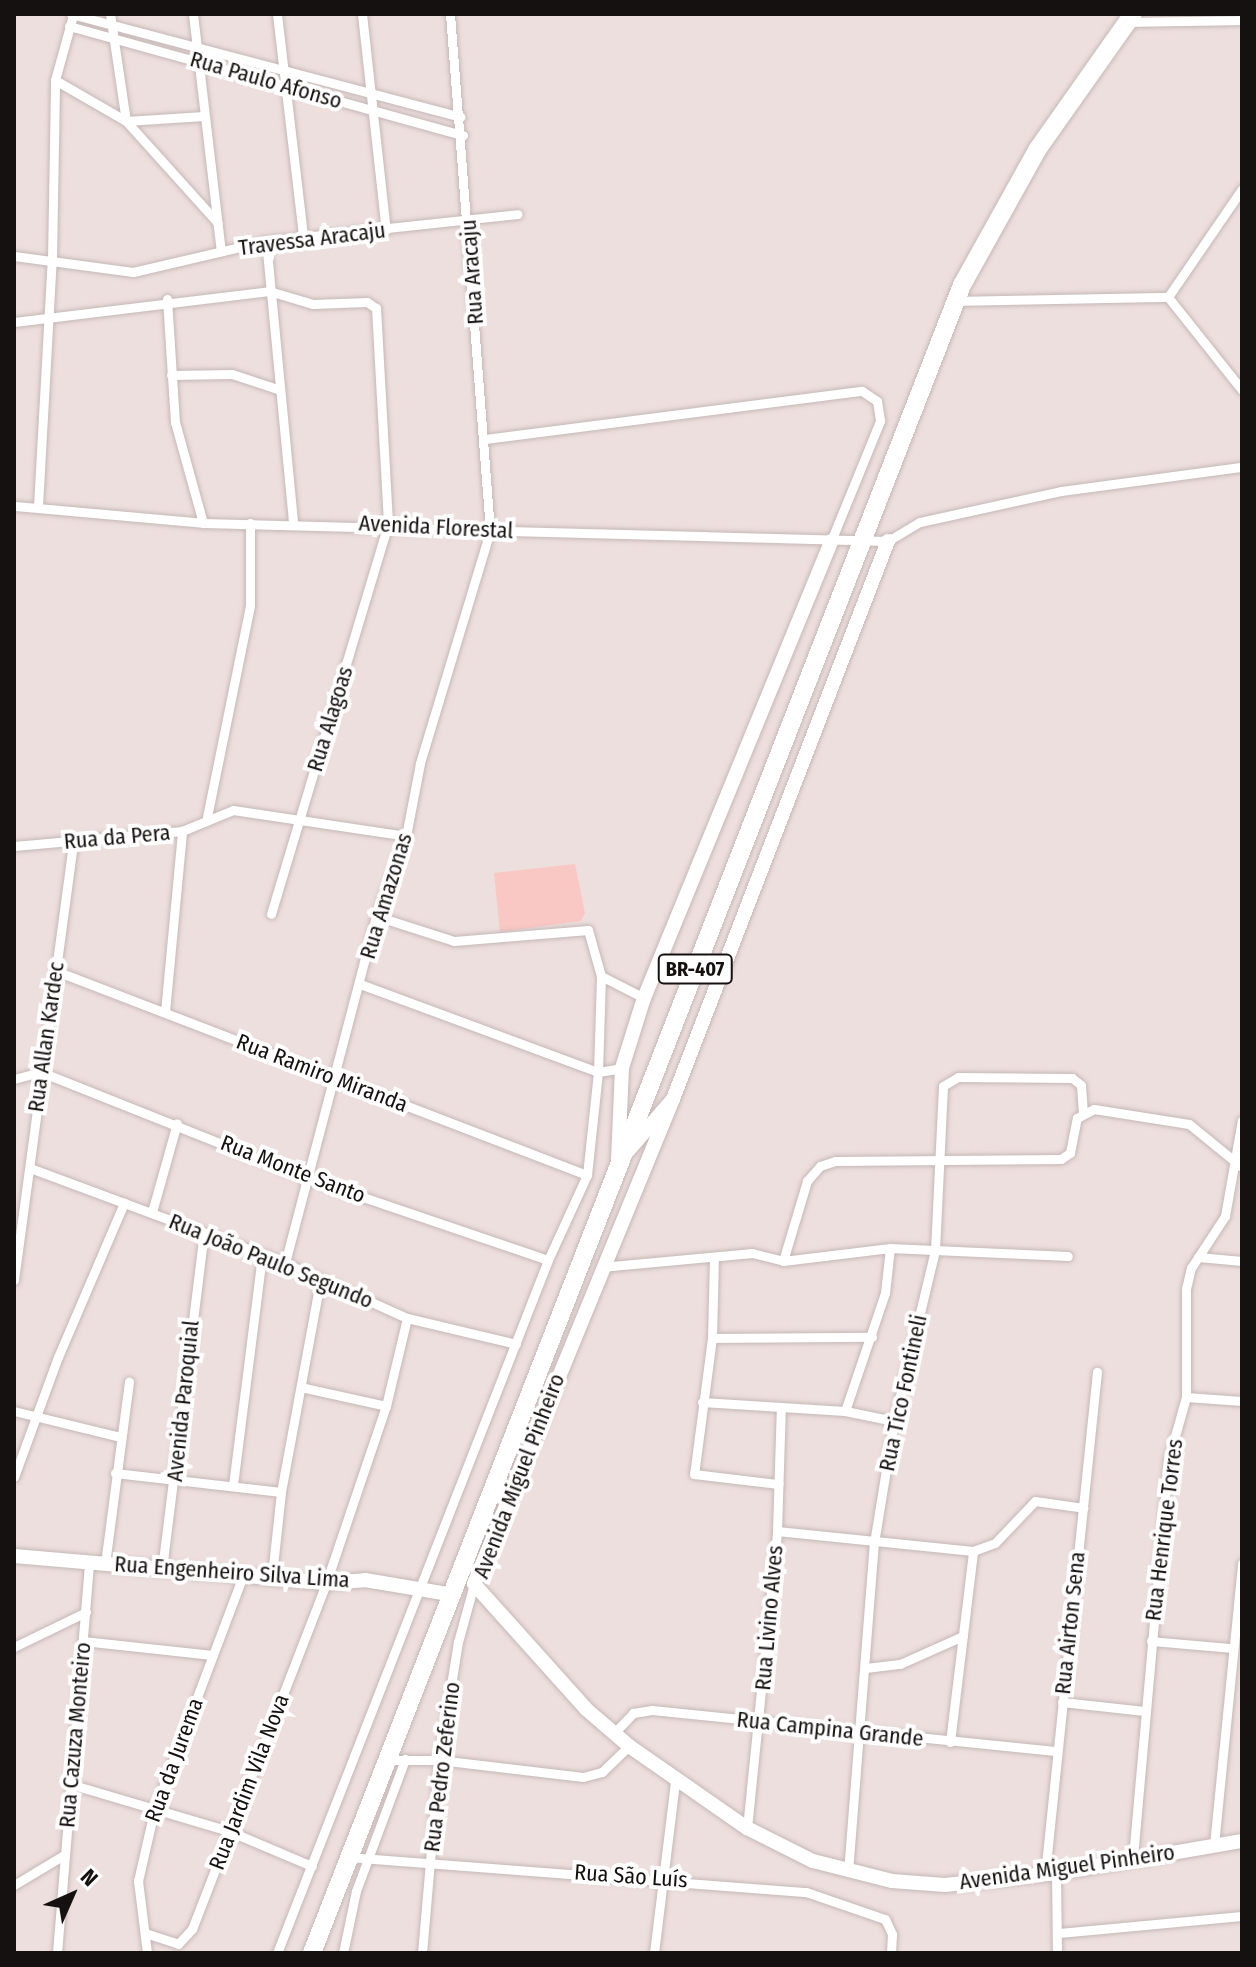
<!DOCTYPE html>
<meta charset="utf-8">
<style>
body{margin:0}
#map{position:relative;width:1256px;height:1967px;overflow:hidden;background:#eddfde;font-family:"Fira Sans Condensed",sans-serif}
div>[style]{position:absolute}
.green>*{inset:0;background:#f9c7c4}
.roads{filter:drop-shadow(0 0 2px #c5b8b6) drop-shadow(0 0 2px #c5b8b6)}
.street>*{height:9px;margin:-4.5px;padding:0 4.5px;transform-origin:4.5px;border-radius:4.5px;background:#fff}
.secondary>*{height:14px;margin:-7px;padding:0 7px;transform-origin:7px;border-radius:7px;background:#fff}
.highway>*{height:18px;margin:-9px;padding:0 9px;transform-origin:9px;border-radius:9px;background:#fff}
span{translate:-50% -50%;white-space:nowrap;text-align:center;line-height:1.15;-webkit-text-stroke:8px #fff;paint-order:stroke}
.shield-label span{padding:2px 6px;background:#fff;border:2px solid;border-radius:6px;-webkit-text-stroke-width:0}
.shield-label{font-size:20px;color:#161111;font-weight:700}
.street-label{font-size:22px;color:#161111}
.frame{position:absolute;inset:0;border:16px solid #161111;pointer-events:none}
.north{position:absolute;left:32px;top:1855px;width:80px;height:80px;-webkit-text-stroke:6px #fff;paint-order:stroke;rotate:45deg;font-size:22px;font-weight:700;line-height:32px;text-align:center;color:#161111}
.north::after{content:'';display:block;margin:auto;width:28px;height:36px;background:#161111;clip-path:polygon(50% 0,100% 100%,50% 72%,0 100%)}
</style>
<div id="map">
<div class="green">
<i style="clip-path:polygon(575px 864px,585px 913px,581px 921px,500px 932px,494px 873px)"></i>
</div>
<div class="roads">
<div class="street">
<i style="left:71px;top:14px;width:403px;rotate:14.8deg"></i>
<i style="left:110px;top:14px;width:108px;rotate:81.5deg"></i>
<i style="left:126px;top:121px;width:137px;rotate:48deg"></i>
<i style="left:193px;top:14px;width:239px;rotate:83.3deg"></i>
<i style="left:277px;top:14px;width:225px;rotate:83.3deg"></i>
<i style="left:362px;top:14px;width:217px;rotate:83.7deg"></i>
<i style="left:1128px;top:22px;width:114px;rotate:-1deg"></i>
<i style="left:69px;top:26px;width:409px;rotate:15.5deg"></i>
<i style="left:55px;top:80px;width:82px;rotate:30deg"></i>
<i style="left:126px;top:121px;width:78px;rotate:-3.7deg"></i>
<i style="left:266px;top:241px;width:282px;rotate:84.5deg"></i>
<i style="left:14px;top:256px;width:120px;rotate:7.7deg"></i>
<i style="left:133px;top:272px;width:137px;rotate:-13.1deg"></i>
<i style="left:266px;top:241px;width:253px;rotate:-6.1deg"></i>
<i style="left:1168px;top:297px;width:131px;rotate:-55.6deg"></i>
<i style="left:1168px;top:297px;width:119px;rotate:51.5deg"></i>
<i style="left:167px;top:299px;width:123px;rotate:86.3deg"></i>
<i style="left:175px;top:422px;width:105px;rotate:74.5deg"></i>
<i style="left:956px;top:301px;width:212px;rotate:-1.1deg"></i>
<i style="left:14px;top:322px;width:257px;rotate:-6.9deg"></i>
<i style="left:269px;top:291px;width:46px;rotate:16.5deg"></i>
<i style="left:313px;top:304px;width:54px;rotate:-2.1deg"></i>
<i style="left:367px;top:302px;width:11px;rotate:34deg"></i>
<i style="left:376px;top:308px;width:216px;rotate:86.8deg"></i>
<i style="left:388px;top:524px;width:407px;rotate:106.7deg"></i>
<i style="left:171px;top:375px;width:61px;rotate:-0.9deg"></i>
<i style="left:232px;top:374px;width:47px;rotate:18.4deg"></i>
<i style="left:485px;top:439px;width:380px;rotate:-7.3deg"></i>
<i style="left:862px;top:391px;width:18px;rotate:34deg"></i>
<i style="left:877px;top:401px;width:20px;rotate:81deg"></i>
<i style="left:880px;top:421px;width:130px;rotate:112.2deg"></i>
<i style="left:14px;top:506px;width:190px;rotate:5.1deg"></i>
<i style="left:203px;top:523px;width:685px;rotate:1.51deg"></i>
<i style="left:888px;top:541px;width:37px;rotate:-31deg"></i>
<i style="left:920px;top:522px;width:144px;rotate:-12.4deg"></i>
<i style="left:1061px;top:491px;width:183px;rotate:-7.6deg"></i>
<i style="left:38px;top:506px;width:247px;rotate:-86.8deg"></i>
<i style="left:52px;top:259px;width:179px;rotate:-89deg"></i>
<i style="left:55px;top:80px;width:67px;rotate:-74.5deg"></i>
<i style="left:207px;top:817px;width:216px;rotate:-78.5deg"></i>
<i style="left:250px;top:605px;width:82px;rotate:-90deg"></i>
<i style="left:14px;top:846px;width:169px;rotate:-5.1deg"></i>
<i style="left:182px;top:831px;width:55px;rotate:-22.4deg"></i>
<i style="left:233px;top:810px;width:175px;rotate:8.5deg"></i>
<i style="left:56px;top:971px;width:569px;rotate:21.02deg"></i>
<i style="left:601px;top:976px;width:48px;rotate:27.1deg"></i>
<i style="left:360px;top:984px;width:254px;rotate:20.3deg"></i>
<i style="left:598px;top:1072px;width:24px;rotate:-9deg"></i>
<i style="left:165px;top:1012px;width:182px;rotate:-84.6deg"></i>
<i style="left:14px;top:1079px;width:28px;rotate:-15deg"></i>
<i style="left:41px;top:1072px;width:289px;rotate:21.7deg"></i>
<i style="left:310px;top:1179px;width:251px;rotate:18.8deg"></i>
<i style="left:30px;top:1168px;width:272px;rotate:20.4deg"></i>
<i style="left:285px;top:1263px;width:134px;rotate:24.3deg"></i>
<i style="left:407px;top:1318px;width:112px;rotate:13.4deg"></i>
<i style="left:152px;top:1212px;width:92px;rotate:-74.3deg"></i>
<i style="left:714px;top:1257px;width:81px;rotate:91.4deg"></i>
<i style="left:712px;top:1338px;width:137px;rotate:97.5deg"></i>
<i style="left:694px;top:1474px;width:85px;rotate:6.8deg"></i>
<i style="left:1198px;top:1257px;width:44px;rotate:5.2deg"></i>
<i style="left:783px;top:1261px;width:84px;rotate:-73.3deg"></i>
<i style="left:807px;top:1181px;width:20px;rotate:-49deg"></i>
<i style="left:820px;top:1166px;width:16px;rotate:-18deg"></i>
<i style="left:835px;top:1161px;width:226px;rotate:-0.5deg"></i>
<i style="left:1061px;top:1159px;width:11px;rotate:-34deg"></i>
<i style="left:1070px;top:1153px;width:36px;rotate:-79deg"></i>
<i style="left:1077px;top:1118px;width:19px;rotate:-28deg"></i>
<i style="left:1094px;top:1109px;width:96px;rotate:9deg"></i>
<i style="left:1189px;top:1124px;width:68px;rotate:39.1deg"></i>
<i style="left:285px;top:1263px;width:359px;rotate:-75.3deg"></i>
<i style="left:376px;top:916px;width:85px;rotate:-69.4deg"></i>
<i style="left:406px;top:836px;width:74px;rotate:-79.1deg"></i>
<i style="left:420px;top:763px;width:242px;rotate:-73.2deg"></i>
<i style="left:490px;top:531px;width:519px;rotate:-94.42deg"></i>
<i style="left:601px;top:1267px;width:152px;rotate:-5.3deg"></i>
<i style="left:752px;top:1253px;width:32px;rotate:14deg"></i>
<i style="left:783px;top:1261px;width:108px;rotate:-6.9deg"></i>
<i style="left:890px;top:1248px;width:178px;rotate:2.6deg"></i>
<i style="left:14px;top:1280px;width:442px;rotate:-82.3deg"></i>
<i style="left:712px;top:1338px;width:160px;rotate:-0.4deg"></i>
<i style="left:301px;top:1387px;width:87px;rotate:12.6deg"></i>
<i style="left:1186px;top:1397px;width:56px;rotate:4.1deg"></i>
<i style="left:702px;top:1402px;width:143px;rotate:3.6deg"></i>
<i style="left:845px;top:1411px;width:50px;rotate:11.5deg"></i>
<i style="left:14px;top:1411px;width:110px;rotate:13.7deg"></i>
<i style="left:845px;top:1411px;width:125px;rotate:-71.3deg"></i>
<i style="left:885px;top:1293px;width:45px;rotate:-83.7deg"></i>
<i style="left:115px;top:1473px;width:167px;rotate:6.5deg"></i>
<i style="left:14px;top:1477px;width:128px;rotate:-69.9deg"></i>
<i style="left:58px;top:1357px;width:168px;rotate:-66.8deg"></i>
<i style="left:233px;top:1485px;width:231px;rotate:-82.8deg"></i>
<i style="left:777px;top:1531px;width:197px;rotate:5.8deg"></i>
<i style="left:973px;top:1551px;width:23px;rotate:-20deg"></i>
<i style="left:995px;top:1543px;width:58px;rotate:-46.4deg"></i>
<i style="left:1035px;top:1501px;width:49px;rotate:8.1deg"></i>
<i style="left:105px;top:1564px;width:184px;rotate:-82.5deg"></i>
<i style="left:162px;top:1569px;width:339px;rotate:-82.9deg"></i>
<i style="left:272px;top:1575px;width:83px;rotate:-83.8deg"></i>
<i style="left:281px;top:1492px;width:215px;rotate:-79.5deg"></i>
<i style="left:83px;top:1641px;width:130px;rotate:6.2deg"></i>
<i style="left:1151px;top:1641px;width:80px;rotate:5deg"></i>
<i style="left:14px;top:1647px;width:80px;rotate:-25.9deg"></i>
<i style="left:866px;top:1668px;width:34px;rotate:-7deg"></i>
<i style="left:900px;top:1664px;width:69px;rotate:-24deg"></i>
<i style="left:1062px;top:1702px;width:83px;rotate:6.2deg"></i>
<i style="left:614px;top:1733px;width:28px;rotate:-46deg"></i>
<i style="left:633px;top:1713px;width:19px;rotate:-9deg"></i>
<i style="left:652px;top:1710px;width:405px;rotate:5.8deg"></i>
<i style="left:950px;top:1742px;width:192px;rotate:-83.1deg"></i>
<i style="left:387px;top:1760px;width:52px"></i>
<i style="left:439px;top:1760px;width:145px;rotate:6.7deg"></i>
<i style="left:583px;top:1777px;width:20px;rotate:-15deg"></i>
<i style="left:602px;top:1772px;width:37px;rotate:-44deg"></i>
<i style="left:70px;top:1784px;width:166px;rotate:16.5deg"></i>
<i style="left:229px;top:1831px;width:90px;rotate:22.9deg"></i>
<i style="left:747px;top:1828px;width:299px;rotate:-84.2deg"></i>
<i style="left:777px;top:1531px;width:124px;rotate:-88.2deg"></i>
<i style="left:1214px;top:1845px;width:283px;rotate:-84.3deg"></i>
<i style="left:349px;top:1857px;width:458px;rotate:4.4deg"></i>
<i style="left:806px;top:1892px;width:83px;rotate:18.9deg"></i>
<i style="left:885px;top:1919px;width:17px;rotate:65deg"></i>
<i style="left:892px;top:1934px;width:19px;rotate:93deg"></i>
<i style="left:1133px;top:1857px;width:398px;rotate:-84.9deg"></i>
<i style="left:1168px;top:1461px;width:66px;rotate:-74.3deg"></i>
<i style="left:1186px;top:1397px;width:108px;rotate:-90deg"></i>
<i style="left:1186px;top:1289px;width:22px;rotate:-77deg"></i>
<i style="left:1191px;top:1268px;width:62px;rotate:-56.8deg"></i>
<i style="left:1225px;top:1216px;width:97px;rotate:-80deg"></i>
<i style="left:848px;top:1872px;width:330px;rotate:-85.5deg"></i>
<i style="left:874px;top:1543px;width:124px;rotate:-80.7deg"></i>
<i style="left:894px;top:1421px;width:176px;rotate:-76.5deg"></i>
<i style="left:935px;top:1250px;width:164px;rotate:-87.2deg"></i>
<i style="left:943px;top:1086px;width:17px;rotate:-31deg"></i>
<i style="left:958px;top:1077px;width:114px;rotate:0.5deg"></i>
<i style="left:1072px;top:1078px;width:11px;rotate:38deg"></i>
<i style="left:1081px;top:1085px;width:27px;rotate:86deg"></i>
<i style="left:1056px;top:1873px;width:80px;rotate:89.3deg"></i>
<i style="left:1045px;top:1874px;width:505px;rotate:-84.09deg"></i>
<i style="left:14px;top:1885px;width:58px;rotate:-31deg"></i>
<i style="left:145px;top:1933px;width:35px;rotate:18deg"></i>
<i style="left:178px;top:1944px;width:21px;rotate:-47deg"></i>
<i style="left:192px;top:1929px;width:371px;rotate:-68.8deg"></i>
<i style="left:326px;top:1583px;width:187px;rotate:-71.3deg"></i>
<i style="left:386px;top:1406px;width:90px;rotate:-76.6deg"></i>
<i style="left:1058px;top:1933px;width:185px;rotate:-5.3deg"></i>
<i style="left:57px;top:1953px;width:390px;rotate:-85.3deg"></i>
<i style="left:147px;top:1953px;width:73px;rotate:-97.1deg"></i>
<i style="left:138px;top:1881px;width:72px;rotate:-77.1deg"></i>
<i style="left:154px;top:1811px;width:254px;rotate:-69.3deg"></i>
<i style="left:277px;top:1953px;width:744px;rotate:-68.64deg"></i>
<i style="left:548px;top:1260px;width:94px;rotate:-65.4deg"></i>
<i style="left:587px;top:1175px;width:104px;rotate:-83.9deg"></i>
<i style="left:598px;top:1072px;width:96px;rotate:-88.2deg"></i>
<i style="left:601px;top:976px;width:48px;rotate:-105.8deg"></i>
<i style="left:588px;top:930px;width:134px;rotate:175.3deg"></i>
<i style="left:454px;top:941px;width:82px;rotate:-162.2deg"></i>
<i style="left:343px;top:1953px;width:63px;rotate:-78.2deg"></i>
<i style="left:356px;top:1891px;width:141px;rotate:-69.6deg"></i>
<i style="left:422px;top:1953px;width:194px;rotate:-85deg"></i>
<i style="left:439px;top:1760px;width:120px;rotate:-80.9deg"></i>
<i style="left:458px;top:1642px;width:60px;rotate:-74.6deg"></i>
<i style="left:654px;top:1953px;width:173px;rotate:-83deg"></i>
</div>
<div class="secondary">
<i style="left:673px;top:1099px;width:524px;rotate:112.31deg"></i>
<i style="left:474px;top:1584px;width:168px;rotate:48.1deg"></i>
<i style="left:586px;top:1709px;width:57px;rotate:40.7deg"></i>
<i style="left:629px;top:1746px;width:144px;rotate:34.8deg"></i>
<i style="left:747px;top:1828px;width:74px;rotate:26.6deg"></i>
<i style="left:813px;top:1861px;width:81px;rotate:14.2deg"></i>
<i style="left:892px;top:1881px;width:53px;rotate:4.3deg"></i>
<i style="left:945px;top:1885px;width:112px;rotate:-6.2deg"></i>
<i style="left:1056px;top:1873px;width:189px;rotate:-9.8deg"></i>
<i style="left:628px;top:1151px;width:69px;rotate:-49.1deg"></i>
<i style="left:673px;top:1099px;width:598px;rotate:-68.93deg"></i>
<i style="left:618px;top:1160px;width:92px;rotate:-87.5deg"></i>
<i style="left:622px;top:1068px;width:73px;rotate:-72.6deg"></i>
<i style="left:644px;top:998px;width:494px;rotate:-67.7deg"></i>
<i style="left:14px;top:1556px;width:313px;rotate:4.9deg"></i>
<i style="left:326px;top:1583px;width:39px;rotate:-4deg"></i>
<i style="left:365px;top:1580px;width:85px;rotate:9.5deg"></i>
</div>
<div class="highway">
<i style="left:312px;top:1953px;width:1790px;rotate:-68.71deg"></i>
<i style="left:962px;top:285px;width:154px;rotate:-60.9deg"></i>
<i style="left:1037px;top:150px;width:166px;rotate:-54.8deg"></i>
</div>
</div>
<div class="shield-label">
<span style="left:695px;top:969px">BR-407</span>
</div>
<div class="street-label">
<span style="left:266px;top:80px;rotate:16deg">Rua Paulo Afonso</span>
<span style="left:312px;top:239px;rotate:-7deg">Travessa Aracaju</span>
<span style="left:472px;top:272px;rotate:-94deg">Rua Aracaju</span>
<span style="left:436px;top:527px;rotate:3deg">Avenida Florestal</span>
<span style="left:330px;top:719px;rotate:-73deg">Rua Alagoas</span>
<span style="left:117px;top:837px;rotate:-5deg">Rua da Pera</span>
<span style="left:386px;top:896px;rotate:-73deg">Rua Amazonas</span>
<span style="left:46px;top:1037px;rotate:-82deg">Rua Allan Kardec</span>
<span style="left:322px;top:1073px;rotate:21deg">Rua Ramiro Miranda</span>
<span style="left:293px;top:1169px;rotate:21deg">Rua Monte Santo</span>
<span style="left:271px;top:1261px;rotate:22deg">Rua João Paulo Segundo</span>
<span style="left:903px;top:1393px;rotate:-78deg">Rua Tico Fontineli</span>
<span style="left:183px;top:1401px;rotate:-84deg">Avenida Paroquial</span>
<span style="left:519px;top:1476px;rotate:-69deg">Avenida Miguel Pinheiro</span>
<span style="left:1164px;top:1530px;rotate:-83deg">Rua Henrique Torres</span>
<span style="left:232px;top:1572px;rotate:4deg">Rua Engenheiro Silva Lima</span>
<span style="left:769px;top:1618px;rotate:-85deg">Rua Livino Alves</span>
<span style="left:1070px;top:1623px;rotate:-84deg">Rua Airton Sena</span>
<span style="left:830px;top:1729px;rotate:6deg">Rua Campina Grande</span>
<span style="left:75px;top:1735px;rotate:-85deg">Rua Cazuza Monteiro</span>
<span style="left:174px;top:1760px;rotate:-70deg">Rua da Jurema</span>
<span style="left:442px;top:1767px;rotate:-83deg">Rua Pedro Zeferino</span>
<span style="left:249px;top:1782px;rotate:-69deg">Rua Jardim Vila Nova</span>
<span style="left:1067px;top:1867px;rotate:-8deg">Avenida Miguel Pinheiro</span>
<span style="left:631px;top:1876px;rotate:4deg">Rua São Luís</span>
</div>
<div class="frame"></div>
<div class="north">N</div>
</div>
